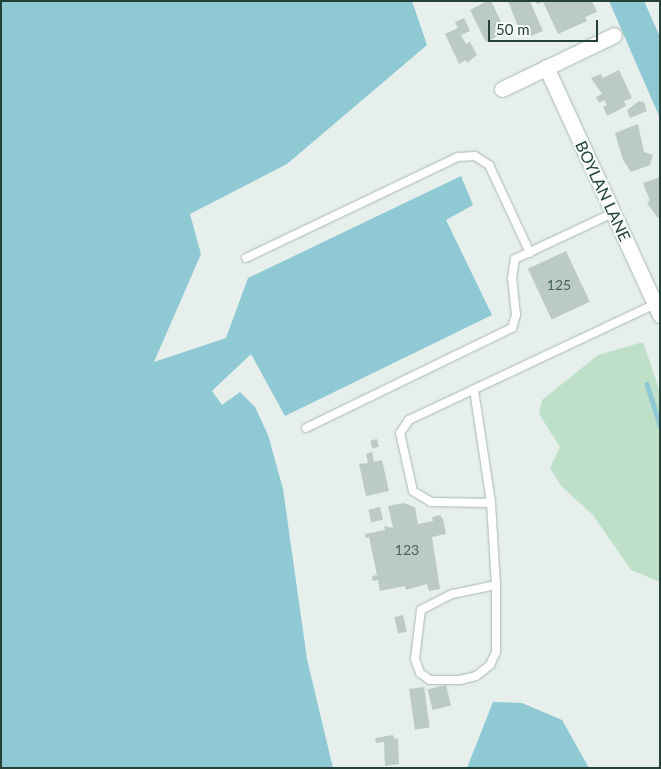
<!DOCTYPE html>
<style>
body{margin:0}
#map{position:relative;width:661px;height:769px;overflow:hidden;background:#e6efeb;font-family:Lato,sans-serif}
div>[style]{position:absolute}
.green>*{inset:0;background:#bfe0c8}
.water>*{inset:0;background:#8ec9d4}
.stream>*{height:4.5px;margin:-2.25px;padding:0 2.25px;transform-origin:2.25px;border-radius:2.25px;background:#8ec9d4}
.building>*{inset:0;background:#bbcac4;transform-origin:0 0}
.roads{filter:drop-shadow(0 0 1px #a8b8b2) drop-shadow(0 0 1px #a8b8b2)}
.service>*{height:8px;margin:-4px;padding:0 4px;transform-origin:4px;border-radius:4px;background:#fff}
.minor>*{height:15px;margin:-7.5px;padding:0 7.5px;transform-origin:7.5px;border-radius:7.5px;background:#fff}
span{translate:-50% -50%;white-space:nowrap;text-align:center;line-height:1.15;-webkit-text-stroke:4px #f7fbf9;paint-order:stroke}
.number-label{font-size:14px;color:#4a645c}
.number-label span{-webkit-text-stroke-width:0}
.street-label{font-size:16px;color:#24423a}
.frame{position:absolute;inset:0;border:2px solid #24423a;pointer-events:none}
.scale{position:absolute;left:488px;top:20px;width:110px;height:22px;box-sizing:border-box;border:2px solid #24423a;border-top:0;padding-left:6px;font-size:15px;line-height:18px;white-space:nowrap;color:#24423a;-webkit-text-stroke:4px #f7fbf9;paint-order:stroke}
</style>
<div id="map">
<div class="green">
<i style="clip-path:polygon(643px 342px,660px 392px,660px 582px,631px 570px,593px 515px,561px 486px,550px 468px,560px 447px,539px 414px,542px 400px,598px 355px)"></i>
</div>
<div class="water">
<i style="clip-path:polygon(1px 1px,412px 1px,427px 45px,287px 164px,190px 214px,201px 254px,154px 362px,226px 338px,248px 278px,461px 176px,473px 205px,446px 220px,492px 315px,285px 416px,251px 354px,212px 391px,222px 405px,240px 392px,255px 407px,268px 435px,283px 489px,307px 659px,333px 768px,1px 768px)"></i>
<i style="clip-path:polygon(609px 1px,644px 1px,660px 37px,660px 118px)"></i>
<i style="clip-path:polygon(493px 702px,522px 703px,562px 720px,589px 768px,467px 768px)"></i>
</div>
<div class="stream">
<i style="left:647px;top:384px;width:43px;rotate:72.4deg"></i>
</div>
<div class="building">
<i style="clip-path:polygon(487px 1px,491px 1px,506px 32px,486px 42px,470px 10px)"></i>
<i style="clip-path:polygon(508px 1px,530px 1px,543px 31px,528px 37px,526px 32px,521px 34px)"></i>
<i style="clip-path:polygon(535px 1px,592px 1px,597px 12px,585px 17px,587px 21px,558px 34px,543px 2px,537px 4px)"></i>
<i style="clip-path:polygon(464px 18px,470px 31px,461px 35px,466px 44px,470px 42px,477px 55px,467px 63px,466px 60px,459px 64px,445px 34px,458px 28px,455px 22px)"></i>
<i style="clip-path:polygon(619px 70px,632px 98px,624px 101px,626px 106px,607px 116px,603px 107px,607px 105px,604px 100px,599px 103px,596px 97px,602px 94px,591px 78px,601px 74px,603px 78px)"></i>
<i style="clip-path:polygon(639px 101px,644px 102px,647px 111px,630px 118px,627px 110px)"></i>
<i style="clip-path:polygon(638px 124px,644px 152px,653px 155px,650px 165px,631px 172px,623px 160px,615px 133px)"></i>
<i style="clip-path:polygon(660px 177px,660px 218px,658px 218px,649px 206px,647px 202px,650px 201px,643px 183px)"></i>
<i style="left:566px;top:251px;width:56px;height:42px;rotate:65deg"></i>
<i style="left:377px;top:439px;width:8px;height:7px;rotate:76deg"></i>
<i style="clip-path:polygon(372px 452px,374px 462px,382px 460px,389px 491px,366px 496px,359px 464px,368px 463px,366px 454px)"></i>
<i style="clip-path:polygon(404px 503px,415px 507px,418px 524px,433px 521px,432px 517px,440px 515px,443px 519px,446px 534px,432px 537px,440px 589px,429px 591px,427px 584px,406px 590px,405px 586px,380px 591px,378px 580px,373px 581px,372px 576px,377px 575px,369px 537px,365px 538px,365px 534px,385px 530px,384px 526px,393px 528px,388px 506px)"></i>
<i style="left:380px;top:507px;width:13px;height:12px;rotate:77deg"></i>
<i style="left:403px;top:615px;width:17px;height:9px;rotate:77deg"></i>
<i style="left:446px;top:685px;width:21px;height:19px;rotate:76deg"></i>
<i style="left:424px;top:687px;width:41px;height:15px;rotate:82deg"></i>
<i style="clip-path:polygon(393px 735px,394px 739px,398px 738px,399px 764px,385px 766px,384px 742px,376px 743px,375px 738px)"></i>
</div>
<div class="roads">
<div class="service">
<i style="left:246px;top:258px;width:235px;rotate:-25.5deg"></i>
<i style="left:458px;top:157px;width:17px;rotate:-3deg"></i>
<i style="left:475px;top:156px;width:17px;rotate:33deg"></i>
<i style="left:489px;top:165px;width:97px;rotate:65deg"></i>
<i style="left:474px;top:390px;width:114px;rotate:81.4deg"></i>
<i style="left:306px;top:428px;width:229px;rotate:-25.9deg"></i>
<i style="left:512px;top:328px;width:14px;rotate:-73deg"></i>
<i style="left:516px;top:315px;width:37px;rotate:-96deg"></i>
<i style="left:512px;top:278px;width:19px;rotate:-81deg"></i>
<i style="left:515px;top:259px;width:108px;rotate:-25.1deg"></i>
<i style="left:496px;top:585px;width:45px;rotate:168.4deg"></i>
<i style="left:452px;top:594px;width:35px;rotate:153deg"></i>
<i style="left:421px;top:610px;width:49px;rotate:97deg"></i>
<i style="left:415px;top:659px;width:15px;rotate:70deg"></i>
<i style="left:420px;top:673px;width:12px;rotate:35deg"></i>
<i style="left:430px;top:680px;width:30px"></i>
<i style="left:460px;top:680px;width:16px;rotate:-14deg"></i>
<i style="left:476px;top:676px;width:18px;rotate:-38deg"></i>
<i style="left:490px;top:665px;width:14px;rotate:-65deg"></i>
<i style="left:496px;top:652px;width:67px;rotate:-90deg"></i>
<i style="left:496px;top:585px;width:82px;rotate:-93.5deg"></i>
<i style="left:491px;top:503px;width:60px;rotate:-179deg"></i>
<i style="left:431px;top:502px;width:21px;rotate:-149deg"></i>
<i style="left:413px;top:491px;width:59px;rotate:-102.6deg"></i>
<i style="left:400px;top:433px;width:16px;rotate:-55deg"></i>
<i style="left:409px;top:420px;width:272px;rotate:-25.2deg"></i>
</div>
<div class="minor">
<i style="left:546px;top:67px;width:273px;rotate:65.3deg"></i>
<i style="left:502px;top:89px;width:124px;rotate:-25.7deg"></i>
</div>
</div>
<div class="number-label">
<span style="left:559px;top:285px">125</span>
<span style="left:407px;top:550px">123</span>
</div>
<div class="street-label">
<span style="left:603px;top:191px;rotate:65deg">BOYLAN LANE</span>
</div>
<div class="frame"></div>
<div class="scale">50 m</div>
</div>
